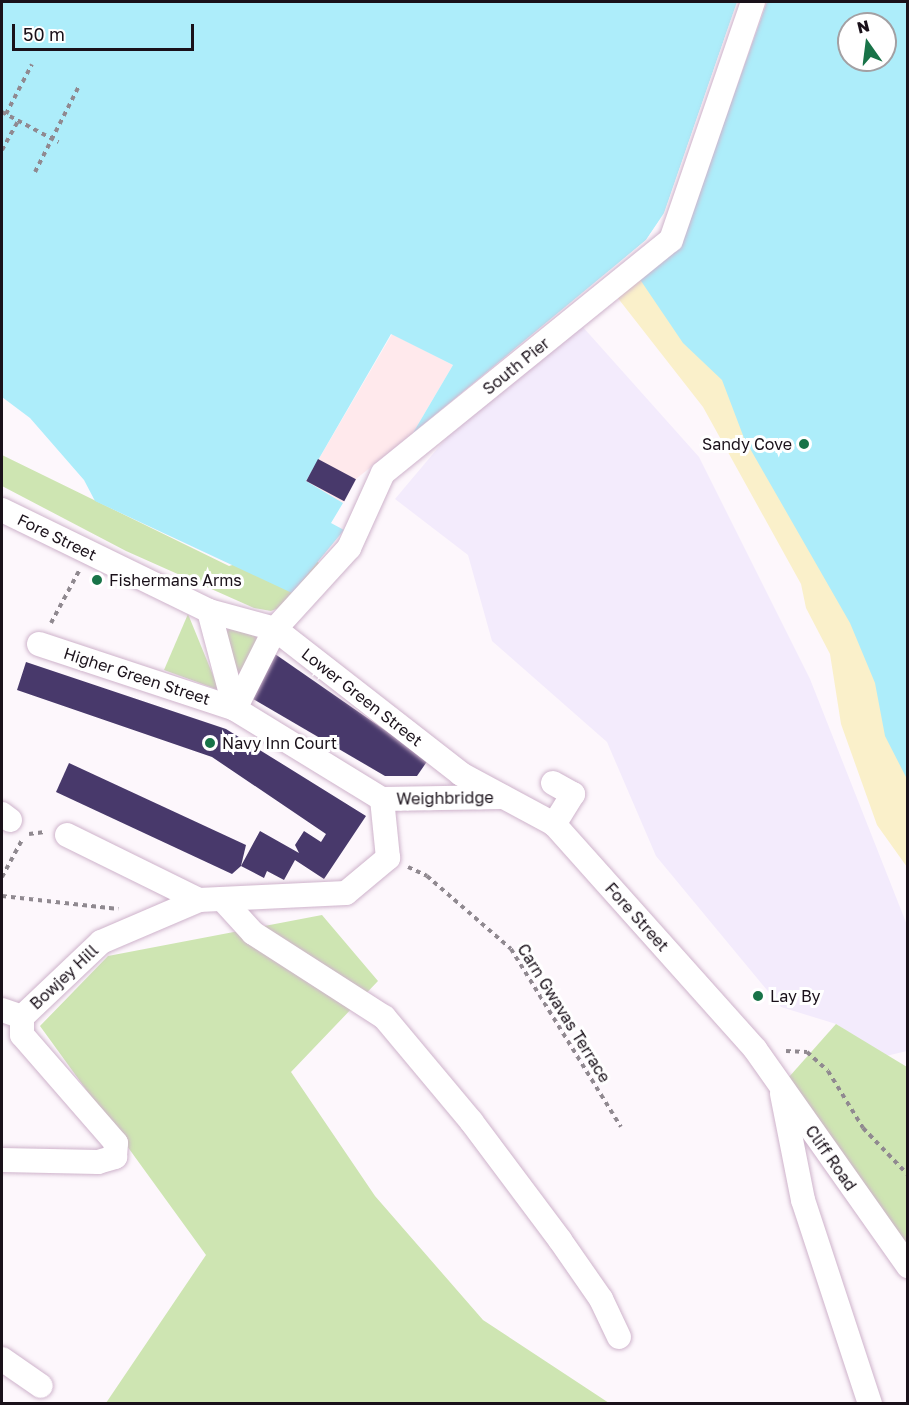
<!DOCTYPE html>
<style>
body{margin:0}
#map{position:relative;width:909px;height:1405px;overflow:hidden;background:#fdf7fc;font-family:"Golos Text",sans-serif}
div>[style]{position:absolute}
.commercial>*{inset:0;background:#f3ebfc}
.industrial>*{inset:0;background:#ffe9ec}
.green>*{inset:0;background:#cee5b2}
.sand>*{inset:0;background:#faf0ca}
.water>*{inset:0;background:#adedfa}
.pier>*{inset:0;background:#fdf7fc}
.building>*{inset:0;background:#48396b;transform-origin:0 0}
.path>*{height:4px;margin-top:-2px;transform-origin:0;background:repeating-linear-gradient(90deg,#908990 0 4.5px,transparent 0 9px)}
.roads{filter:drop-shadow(0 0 2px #ceb3cb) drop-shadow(0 0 2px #ceb3cb)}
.minor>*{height:24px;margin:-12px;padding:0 12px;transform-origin:12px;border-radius:12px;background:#fff}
.dots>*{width:16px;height:16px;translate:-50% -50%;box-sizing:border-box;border:3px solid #fff;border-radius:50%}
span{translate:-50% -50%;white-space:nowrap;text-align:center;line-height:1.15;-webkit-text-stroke:6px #fff;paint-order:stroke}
.street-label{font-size:16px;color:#1a111a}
.poi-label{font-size:16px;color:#1a111a}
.right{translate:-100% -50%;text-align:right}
.left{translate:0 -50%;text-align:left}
.frame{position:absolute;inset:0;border:3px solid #1a111a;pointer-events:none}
.north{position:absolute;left:837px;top:12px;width:60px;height:60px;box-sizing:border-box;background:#fff;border:2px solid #a3a0a3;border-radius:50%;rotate:346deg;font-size:16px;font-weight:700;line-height:24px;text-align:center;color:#1a111a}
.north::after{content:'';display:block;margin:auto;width:21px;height:27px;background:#187348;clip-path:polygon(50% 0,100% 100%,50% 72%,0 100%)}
.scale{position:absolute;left:12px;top:24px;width:182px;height:27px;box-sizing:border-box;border:3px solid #1a111a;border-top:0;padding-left:8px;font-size:18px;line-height:21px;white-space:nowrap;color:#1a111a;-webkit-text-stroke:4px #fff;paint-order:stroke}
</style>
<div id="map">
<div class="commercial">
<i style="clip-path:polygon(582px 326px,699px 457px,810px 679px,907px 925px,907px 1051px,886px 1056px,836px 1024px,781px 1007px,656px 856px,607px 742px,492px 641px,468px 555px,395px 499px,453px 430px)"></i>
</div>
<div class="industrial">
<i style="clip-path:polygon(392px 334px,453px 365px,413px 433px,356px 479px,343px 503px,306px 481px)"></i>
</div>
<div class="green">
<i style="clip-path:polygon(2px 455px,229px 566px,313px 541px,308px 553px,321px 565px,284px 606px,271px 611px,254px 608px,126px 551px,2px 486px)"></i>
<i style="clip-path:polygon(188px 614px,219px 690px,164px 670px)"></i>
<i style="clip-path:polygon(219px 624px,269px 641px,243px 693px)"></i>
<i style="clip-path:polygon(322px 915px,378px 981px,291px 1072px,375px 1196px,483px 1320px,609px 1403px,106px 1403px,206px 1255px,40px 1026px,108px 956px)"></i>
<i style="clip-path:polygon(836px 1024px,907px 1067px,907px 1266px,781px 1086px)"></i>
</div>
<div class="sand">
<i style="clip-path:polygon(639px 278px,907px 494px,907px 867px,877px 825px,841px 724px,830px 654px,806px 608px,801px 584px,703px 407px,617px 297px)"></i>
</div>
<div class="water">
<i style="clip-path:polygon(2px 2px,737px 2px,664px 214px,646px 240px,413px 433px,453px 365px,391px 334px,306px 481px,343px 503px,331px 523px,344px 530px,292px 593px,95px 501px,84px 480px,30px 418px,2px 397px)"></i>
<i style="clip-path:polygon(evenodd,767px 2px,907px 2px,907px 779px,885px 736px,875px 683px,850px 623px,744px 438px,722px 380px,683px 343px,639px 278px,682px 240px,767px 2px,849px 24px,885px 24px,885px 60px,849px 60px,849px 24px)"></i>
</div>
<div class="pier">
<i style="clip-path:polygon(737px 2px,667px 214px,648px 242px,442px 413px,646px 240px,664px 213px)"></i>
</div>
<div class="building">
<i style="left:318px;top:459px;width:43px;height:25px;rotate:28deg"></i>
<i style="clip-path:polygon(275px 654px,428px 760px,417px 776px,385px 776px,248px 696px)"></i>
<i style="clip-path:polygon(26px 662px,226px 729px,366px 816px,324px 879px,295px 860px,284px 880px,267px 871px,264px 878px,241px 866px,260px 831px,299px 853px,295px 845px,304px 831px,321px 842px,326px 834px,212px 757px,17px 690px)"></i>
<i style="clip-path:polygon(69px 763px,246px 845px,241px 866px,232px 874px,56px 792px)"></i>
</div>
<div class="path">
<i style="left:2px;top:112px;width:64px;rotate:28.2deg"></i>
<i style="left:6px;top:114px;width:56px;rotate:-62.5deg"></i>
<i style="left:2px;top:150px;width:33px;rotate:-61deg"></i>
<i style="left:35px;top:172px;width:97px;rotate:-62.9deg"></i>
<i style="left:51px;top:623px;width:59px;rotate:-61.7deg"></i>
<i style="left:29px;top:834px;width:16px;rotate:-7deg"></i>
<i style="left:408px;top:867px;width:21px;rotate:25deg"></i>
<i style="left:427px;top:876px;width:111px;rotate:41deg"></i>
<i style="left:511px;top:949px;width:209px;rotate:58.3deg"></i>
<i style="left:2px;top:877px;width:42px;rotate:-61.6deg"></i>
<i style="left:2px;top:896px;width:117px;rotate:6.4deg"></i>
<i style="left:786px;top:1051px;width:21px;rotate:3deg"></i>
<i style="left:807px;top:1052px;width:28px;rotate:42deg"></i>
<i style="left:828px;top:1071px;width:67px;rotate:58.4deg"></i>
<i style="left:863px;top:1128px;width:65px;rotate:46.2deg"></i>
</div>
<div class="roads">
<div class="minor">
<i style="left:2px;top:510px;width:230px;rotate:26deg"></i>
<i style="left:209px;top:611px;width:68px;rotate:15.3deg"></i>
<i style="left:275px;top:629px;width:236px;rotate:37.9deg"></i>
<i style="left:461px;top:774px;width:106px;rotate:28.3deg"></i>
<i style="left:554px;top:824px;width:302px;rotate:48.2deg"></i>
<i style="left:755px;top:1049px;width:266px;rotate:54.8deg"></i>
<i style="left:209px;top:611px;width:101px;rotate:75.1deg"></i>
<i style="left:235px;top:709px;width:172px;rotate:31.5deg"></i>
<i style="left:39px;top:644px;width:206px;rotate:18.3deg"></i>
<i style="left:235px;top:709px;width:89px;rotate:-63.4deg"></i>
<i style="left:275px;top:629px;width:110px;rotate:-47.6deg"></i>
<i style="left:349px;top:548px;width:82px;rotate:-65.6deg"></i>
<i style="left:383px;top:473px;width:370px;rotate:-39deg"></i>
<i style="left:671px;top:240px;width:252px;rotate:-71deg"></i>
<i style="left:553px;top:783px;width:23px;rotate:29deg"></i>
<i style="left:573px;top:794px;width:36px;rotate:122deg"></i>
<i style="left:382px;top:799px;width:121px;rotate:-0.9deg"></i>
<i style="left:2px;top:814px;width:10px;rotate:37deg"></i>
<i style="left:67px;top:835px;width:147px;rotate:26.2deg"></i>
<i style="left:222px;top:899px;width:46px;rotate:47.6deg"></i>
<i style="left:253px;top:933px;width:156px;rotate:32.7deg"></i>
<i style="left:384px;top:1017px;width:136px;rotate:50.1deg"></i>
<i style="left:471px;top:1121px;width:149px;rotate:53.2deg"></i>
<i style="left:560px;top:1240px;width:72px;rotate:55.2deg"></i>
<i style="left:601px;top:1299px;width:42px;rotate:64.7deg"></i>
<i style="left:2px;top:1010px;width:21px;rotate:19deg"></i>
<i style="left:782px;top:1094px;width:108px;rotate:78.8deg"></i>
<i style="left:803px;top:1200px;width:215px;rotate:71.8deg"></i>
<i style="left:2px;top:1160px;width:96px;rotate:1.2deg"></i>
<i style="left:98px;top:1162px;width:18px;rotate:-16deg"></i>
<i style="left:115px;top:1157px;width:14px;rotate:-86deg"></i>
<i style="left:116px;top:1143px;width:143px;rotate:-131deg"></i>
<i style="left:22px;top:1035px;width:18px;rotate:-90deg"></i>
<i style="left:22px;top:1017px;width:109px;rotate:-43.5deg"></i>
<i style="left:101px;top:942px;width:107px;rotate:-23.2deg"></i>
<i style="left:199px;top:900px;width:147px;rotate:-2.7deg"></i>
<i style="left:346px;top:893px;width:55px;rotate:-39.8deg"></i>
<i style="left:388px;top:858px;width:59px;rotate:-95.8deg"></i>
<i style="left:2px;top:1359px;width:47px;rotate:34.7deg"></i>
</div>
</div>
<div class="dots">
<i style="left:804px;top:444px;background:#187348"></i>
<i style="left:97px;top:580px;background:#187348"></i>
<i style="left:210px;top:743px;background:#187348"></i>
<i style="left:758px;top:996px;background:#187348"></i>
</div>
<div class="street-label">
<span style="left:516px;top:366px;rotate:-39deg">South Pier</span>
<span style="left:57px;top:537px;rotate:26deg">Fore Street</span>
<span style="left:137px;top:676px;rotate:18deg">Higher Green Street</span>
<span style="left:362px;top:697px;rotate:38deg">Lower Green Street</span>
<span style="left:445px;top:798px;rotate:-1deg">Weighbridge</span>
<span style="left:637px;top:917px;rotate:48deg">Fore Street</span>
<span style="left:64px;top:977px;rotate:-43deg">Bowjey Hill</span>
<span style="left:564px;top:1013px;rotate:58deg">Carn Gwavas Terrace</span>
<span style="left:831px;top:1158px;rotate:55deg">Cliff Road</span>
</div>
<div class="poi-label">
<span class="right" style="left:792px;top:444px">Sandy Cove</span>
<span class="left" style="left:109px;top:580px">Fishermans Arms</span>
<span class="left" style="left:222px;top:743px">Navy Inn Court</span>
<span class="left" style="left:770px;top:996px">Lay By</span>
</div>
<div class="frame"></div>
<div class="north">N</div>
<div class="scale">50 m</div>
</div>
